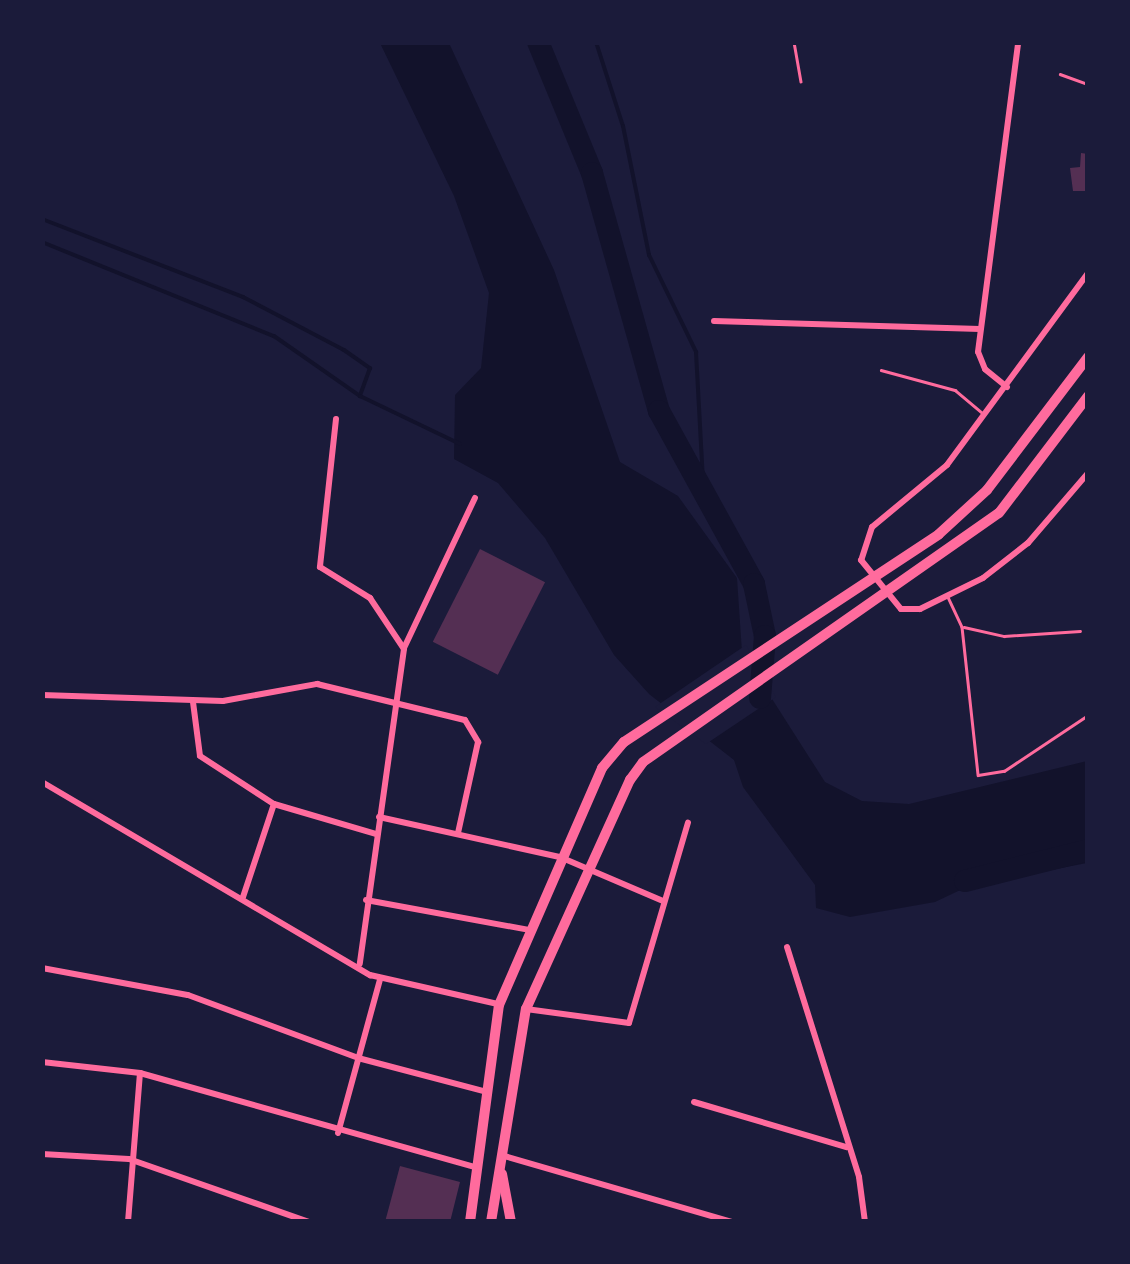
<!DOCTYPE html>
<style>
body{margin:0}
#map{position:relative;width:1130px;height:1264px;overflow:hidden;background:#1b1b3a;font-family:"Exo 2",sans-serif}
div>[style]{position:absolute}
.water>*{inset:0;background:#12122b}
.pier>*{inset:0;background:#1b1b3a}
.stream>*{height:4px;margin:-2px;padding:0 2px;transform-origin:2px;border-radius:2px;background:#12122b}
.river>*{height:22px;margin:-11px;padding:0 11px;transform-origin:11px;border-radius:11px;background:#12122b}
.building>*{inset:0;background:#542f53;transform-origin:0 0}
.service>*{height:2.5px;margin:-1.25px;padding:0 1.25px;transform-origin:1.25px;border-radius:1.25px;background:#ff6b9d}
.minor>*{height:6px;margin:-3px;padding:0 3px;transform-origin:3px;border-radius:3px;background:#ff6b9d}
.primary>*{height:10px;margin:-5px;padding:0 5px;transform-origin:5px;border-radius:5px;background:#ff6b9d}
span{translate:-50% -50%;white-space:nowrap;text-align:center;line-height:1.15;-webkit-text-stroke:9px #1b1b3a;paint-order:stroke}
.frame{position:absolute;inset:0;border:45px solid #1b1b3a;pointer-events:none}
</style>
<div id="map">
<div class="water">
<i style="clip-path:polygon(380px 43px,449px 43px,554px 270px,620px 462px,678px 496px,737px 578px,742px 652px,825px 782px,862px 801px,909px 804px,1087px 761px,1087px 863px,1051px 870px,1026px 859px,935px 902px,850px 917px,816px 908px,815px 885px,743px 787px,734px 760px,649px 694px,614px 655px,545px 538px,498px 483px,454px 459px,455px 395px,481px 368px,489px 293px,454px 196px)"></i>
</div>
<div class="pier">
<i style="clip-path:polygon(746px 645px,776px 697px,706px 744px,655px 707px)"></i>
</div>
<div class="stream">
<i style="left:596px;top:42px;width:88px;rotate:72.2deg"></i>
<i style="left:623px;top:126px;width:132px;rotate:78.6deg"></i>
<i style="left:649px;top:255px;width:108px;rotate:64.1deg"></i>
<i style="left:696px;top:352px;width:146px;rotate:86.9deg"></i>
<i style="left:42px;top:219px;width:216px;rotate:21.2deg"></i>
<i style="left:243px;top:297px;width:114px;rotate:27.7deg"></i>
<i style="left:344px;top:350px;width:32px;rotate:35deg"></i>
<i style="left:370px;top:368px;width:30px;rotate:110deg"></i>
<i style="left:42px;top:242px;width:250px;rotate:22.1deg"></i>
<i style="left:274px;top:336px;width:105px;rotate:34.9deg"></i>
<i style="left:360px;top:396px;width:111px;rotate:25.6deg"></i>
</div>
<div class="river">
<i style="left:538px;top:42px;width:142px;rotate:67.6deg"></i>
<i style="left:592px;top:173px;width:247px;rotate:74.3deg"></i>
<i style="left:659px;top:411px;width:197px;rotate:61.2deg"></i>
<i style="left:754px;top:584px;width:53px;rotate:78.1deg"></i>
<i style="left:765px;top:636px;width:62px;rotate:94.6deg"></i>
<i style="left:965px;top:881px;width:127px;rotate:-14.1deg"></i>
</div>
<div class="building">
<i style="clip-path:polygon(1081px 153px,1088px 154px,1088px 191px,1073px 191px,1070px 168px,1080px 167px)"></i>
<i style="left:480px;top:549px;width:73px;height:104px;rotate:27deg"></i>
<i style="clip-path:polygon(400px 1166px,460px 1182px,450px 1222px,385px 1222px)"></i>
</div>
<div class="service">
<i style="left:794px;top:42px;width:40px;rotate:80deg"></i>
<i style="left:1060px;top:74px;width:30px;rotate:20deg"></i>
<i style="left:881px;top:370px;width:77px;rotate:15.1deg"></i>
<i style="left:955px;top:390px;width:38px;rotate:40deg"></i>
<i style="left:948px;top:597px;width:33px;rotate:65deg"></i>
<i style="left:962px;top:627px;width:149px;rotate:83.8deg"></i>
<i style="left:978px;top:775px;width:26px;rotate:-9deg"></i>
<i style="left:1004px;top:771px;width:101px;rotate:-33.7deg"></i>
<i style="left:964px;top:627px;width:41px;rotate:12.7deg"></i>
<i style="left:1004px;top:636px;width:76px;rotate:-3.8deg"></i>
</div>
<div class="minor">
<i style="left:1088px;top:273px;width:238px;rotate:126.3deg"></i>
<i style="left:947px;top:465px;width:97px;rotate:140.4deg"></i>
<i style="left:872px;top:527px;width:35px;rotate:108deg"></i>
<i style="left:861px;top:560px;width:63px;rotate:50.8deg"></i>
<i style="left:901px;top:609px;width:19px"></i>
<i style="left:920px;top:609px;width:70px;rotate:-26.2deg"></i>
<i style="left:983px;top:578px;width:57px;rotate:-37.9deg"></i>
<i style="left:1028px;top:543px;width:92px;rotate:-49.4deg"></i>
<i style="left:714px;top:321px;width:266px;rotate:1.7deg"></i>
<i style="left:1007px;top:387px;width:28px;rotate:-141deg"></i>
<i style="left:985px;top:369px;width:18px;rotate:-112deg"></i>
<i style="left:978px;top:352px;width:313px;rotate:-82.6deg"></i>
<i style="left:336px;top:419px;width:149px;rotate:96.2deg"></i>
<i style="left:320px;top:567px;width:59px;rotate:31.8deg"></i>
<i style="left:370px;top:598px;width:61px;rotate:56.3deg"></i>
<i style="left:404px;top:649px;width:318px;rotate:98deg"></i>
<i style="left:404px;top:648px;width:166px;rotate:-64.7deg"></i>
<i style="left:42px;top:695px;width:181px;rotate:1.9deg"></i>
<i style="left:223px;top:701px;width:96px;rotate:-10.3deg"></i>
<i style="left:317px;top:684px;width:152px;rotate:13.7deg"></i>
<i style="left:465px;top:720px;width:26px;rotate:59deg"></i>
<i style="left:478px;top:742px;width:93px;rotate:102.4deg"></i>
<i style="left:193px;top:702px;width:54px;rotate:82.6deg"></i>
<i style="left:200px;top:756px;width:88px;rotate:33deg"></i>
<i style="left:42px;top:782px;width:381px;rotate:30.5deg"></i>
<i style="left:370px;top:975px;width:131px;rotate:12.8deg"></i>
<i style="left:379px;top:817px;width:185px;rotate:12.5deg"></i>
<i style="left:560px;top:857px;width:112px;rotate:23.1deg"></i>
<i style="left:243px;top:897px;width:98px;rotate:-71.6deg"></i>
<i style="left:274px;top:804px;width:106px;rotate:16.4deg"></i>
<i style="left:366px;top:900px;width:167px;rotate:10.4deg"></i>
<i style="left:787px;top:947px;width:241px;rotate:72.6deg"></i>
<i style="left:859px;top:1177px;width:45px;rotate:82.4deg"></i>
<i style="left:42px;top:968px;width:148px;rotate:10.5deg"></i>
<i style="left:188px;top:995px;width:181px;rotate:20.3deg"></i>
<i style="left:358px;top:1058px;width:133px;rotate:14.8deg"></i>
<i style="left:526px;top:1009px;width:104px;rotate:7.7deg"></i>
<i style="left:629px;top:1023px;width:209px;rotate:-73.6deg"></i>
<i style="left:42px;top:1062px;width:99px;rotate:6.4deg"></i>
<i style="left:140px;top:1073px;width:350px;rotate:15.7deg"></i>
<i style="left:694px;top:1102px;width:159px;rotate:16.5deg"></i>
<i style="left:338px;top:1133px;width:160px;rotate:-74.7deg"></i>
<i style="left:42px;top:1154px;width:87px;rotate:3.3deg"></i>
<i style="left:129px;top:1159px;width:191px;rotate:19.3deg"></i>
<i style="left:501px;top:1155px;width:241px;rotate:16.2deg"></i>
<i style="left:128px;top:1222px;width:149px;rotate:-85.4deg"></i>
</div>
<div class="primary">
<i style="left:502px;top:1174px;width:49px;rotate:79.4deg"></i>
<i style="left:470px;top:1222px;width:219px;rotate:-82.4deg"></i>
<i style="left:499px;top:1005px;width:258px;rotate:-66.5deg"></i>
<i style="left:602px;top:768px;width:34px;rotate:-50deg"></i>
<i style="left:624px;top:742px;width:377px;rotate:-33.4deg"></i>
<i style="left:939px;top:534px;width:65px;rotate:-42.5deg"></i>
<i style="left:987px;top:490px;width:167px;rotate:-52.8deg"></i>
<i style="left:491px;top:1222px;width:216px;rotate:-80.7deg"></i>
<i style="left:526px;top:1009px;width:252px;rotate:-65.6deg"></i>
<i style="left:630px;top:780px;width:22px;rotate:-54deg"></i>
<i style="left:643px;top:762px;width:434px;rotate:-35deg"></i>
<i style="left:999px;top:513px;width:147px;rotate:-52.7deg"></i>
</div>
<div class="frame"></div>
</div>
